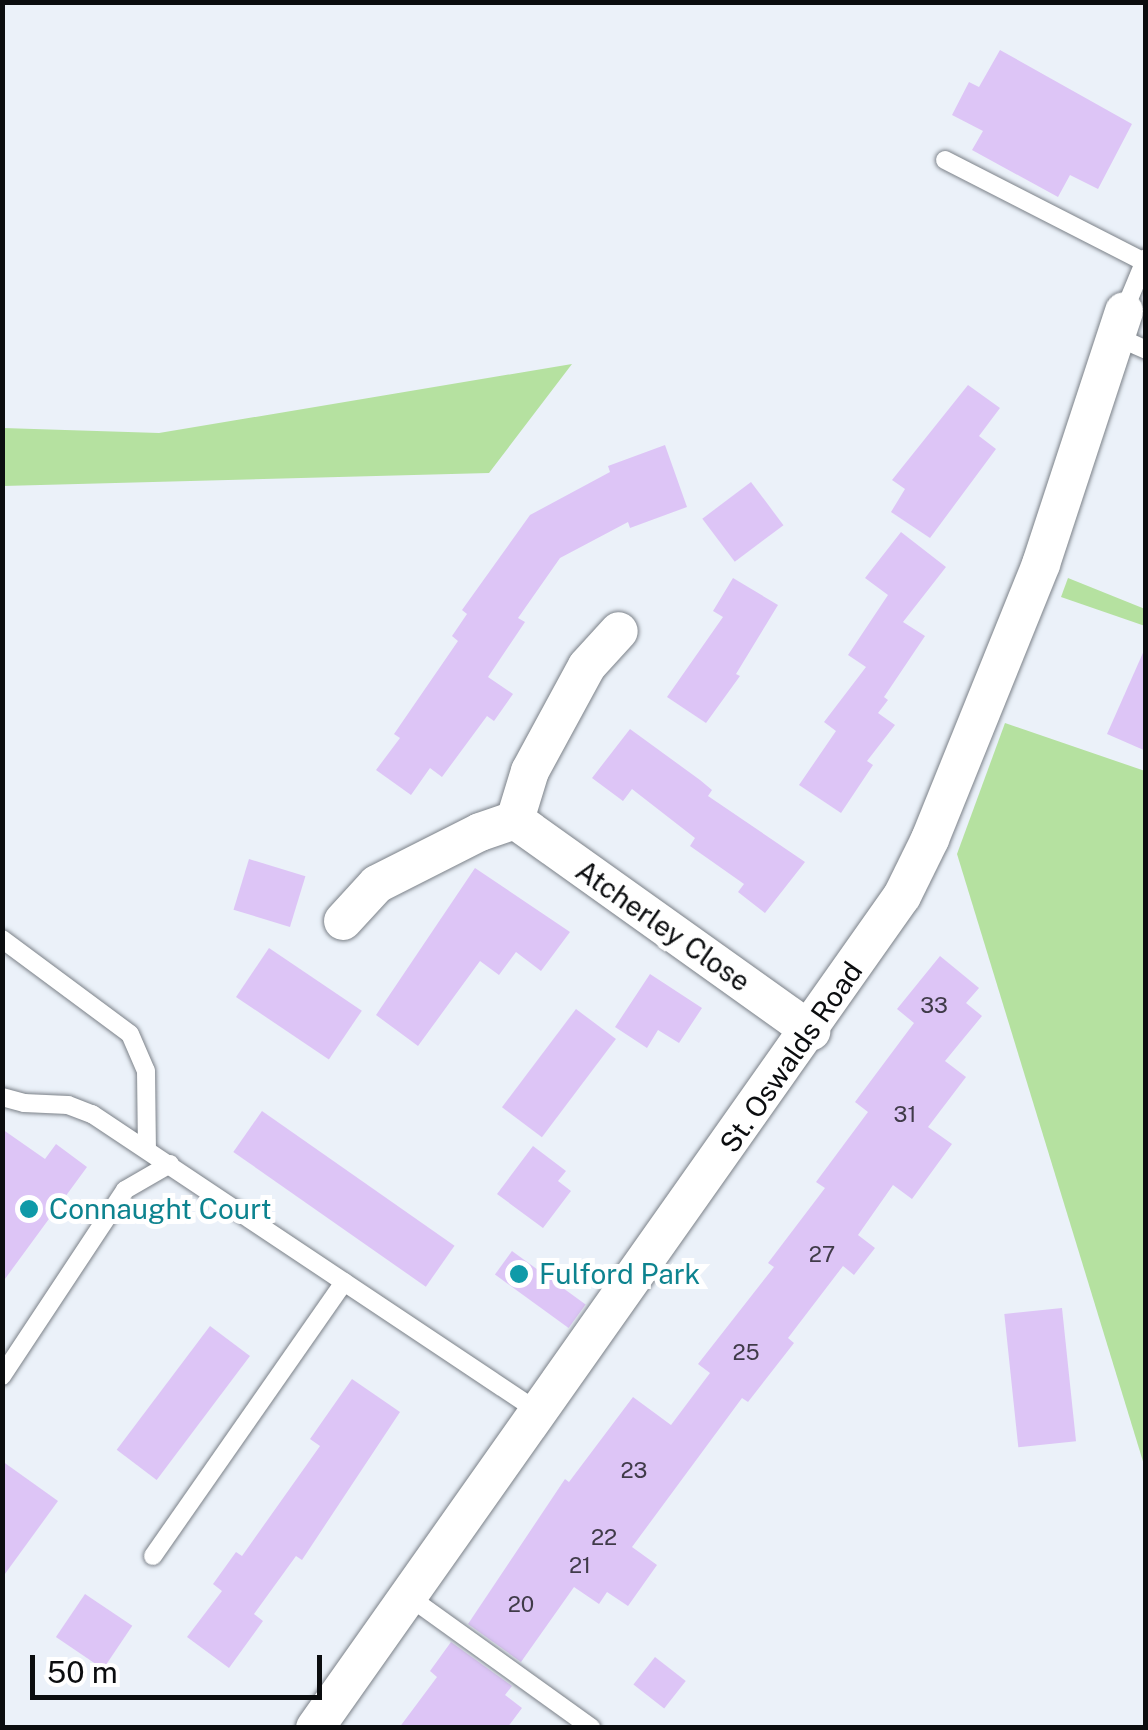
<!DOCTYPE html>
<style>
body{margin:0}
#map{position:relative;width:1148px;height:1730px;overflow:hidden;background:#ebf1f9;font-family:"Public Sans",sans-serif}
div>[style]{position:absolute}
.green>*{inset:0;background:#b5e1a0}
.building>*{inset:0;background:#ddc5f6;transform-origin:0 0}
.roads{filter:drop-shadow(0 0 2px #7b8188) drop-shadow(0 0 2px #7b8188)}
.service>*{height:18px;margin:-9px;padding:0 9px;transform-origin:9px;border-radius:9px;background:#fff}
.minor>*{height:38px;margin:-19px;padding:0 19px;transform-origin:19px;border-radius:19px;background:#fff}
.dots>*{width:28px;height:28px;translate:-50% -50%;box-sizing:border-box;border:5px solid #fff;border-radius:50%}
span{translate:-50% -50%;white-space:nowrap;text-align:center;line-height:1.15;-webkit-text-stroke:10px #fff;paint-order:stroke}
.number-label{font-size:22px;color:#403b49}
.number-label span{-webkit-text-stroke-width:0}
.street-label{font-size:28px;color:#0b0d0f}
.culture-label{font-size:28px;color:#0d838f}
.left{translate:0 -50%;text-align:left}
.frame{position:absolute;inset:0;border:5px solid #0b0d0f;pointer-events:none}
.scale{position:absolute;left:30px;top:1655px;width:292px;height:45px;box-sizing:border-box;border:5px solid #0b0d0f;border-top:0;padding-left:12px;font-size:30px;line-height:35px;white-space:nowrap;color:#0b0d0f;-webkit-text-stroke:8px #fff;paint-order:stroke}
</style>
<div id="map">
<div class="green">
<i style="clip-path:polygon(572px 364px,489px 473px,3px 486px,3px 428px,159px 433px)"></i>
<i style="clip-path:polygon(1068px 578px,1145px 609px,1145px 626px,1061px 597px)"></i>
<i style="clip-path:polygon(1005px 723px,1145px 771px,1145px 1468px,957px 854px)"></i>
</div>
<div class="building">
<i style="clip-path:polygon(1000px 50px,1132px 124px,1098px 189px,1070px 175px,1058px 197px,972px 150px,983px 131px,952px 115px,969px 82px,979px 87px)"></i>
<i style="clip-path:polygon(968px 385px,1000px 408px,979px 436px,996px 449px,930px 538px,891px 512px,905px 489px,892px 480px)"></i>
<i style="clip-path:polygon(665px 445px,687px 507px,630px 528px,628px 522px,560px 558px,518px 618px,525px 622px,488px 677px,513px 694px,494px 721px,487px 716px,442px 777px,430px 768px,411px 795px,376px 770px,400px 738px,394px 734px,458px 641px,452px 636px,467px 614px,462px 610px,530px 515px,610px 472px,608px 466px)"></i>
<i style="left:751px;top:482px;width:54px;height:61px;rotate:53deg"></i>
<i style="clip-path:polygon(901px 532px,946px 567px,903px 622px,925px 636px,884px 697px,888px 700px,878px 713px,895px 725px,867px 761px,873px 765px,841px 813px,799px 785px,836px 731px,824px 722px,866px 667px,848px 655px,888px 595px,865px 578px)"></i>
<i style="clip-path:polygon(733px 578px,778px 605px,736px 674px,740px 676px,706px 723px,667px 697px,723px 617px,713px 611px)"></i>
<i style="clip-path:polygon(1146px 646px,1146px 751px,1107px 734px)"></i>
<i style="clip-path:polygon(630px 729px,700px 780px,712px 790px,708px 796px,805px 862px,765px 913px,738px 892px,744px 884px,690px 846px,695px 838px,632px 789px,623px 801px,592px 778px)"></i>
<i style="left:249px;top:859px;width:59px;height:53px;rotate:17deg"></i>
<i style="clip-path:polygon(475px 868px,570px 932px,541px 971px,516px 952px,499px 975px,480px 961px,418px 1046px,376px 1015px)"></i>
<i style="left:269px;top:948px;width:112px;height:59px;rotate:34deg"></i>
<i style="clip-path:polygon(940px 956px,979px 988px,966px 1003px,982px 1016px,945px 1061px,966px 1077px,928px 1127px,952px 1144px,912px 1199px,893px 1185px,858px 1235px,875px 1248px,854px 1275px,843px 1266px,788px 1338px,794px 1343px,748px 1402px,742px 1398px,632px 1547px,657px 1565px,628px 1606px,607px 1592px,599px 1604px,574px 1587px,521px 1662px,468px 1624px,565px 1479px,569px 1482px,633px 1397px,671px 1425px,710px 1373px,698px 1364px,774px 1267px,768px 1263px,825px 1188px,816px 1182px,868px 1112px,855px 1102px,914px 1023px,897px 1009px)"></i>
<i style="clip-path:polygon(650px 974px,702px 1008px,679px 1043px,658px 1030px,647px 1048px,615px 1027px)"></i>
<i style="left:576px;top:1009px;width:50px;height:123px;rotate:37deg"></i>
<i style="left:262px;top:1111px;width:235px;height:50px;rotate:35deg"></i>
<i style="clip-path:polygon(2px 1129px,45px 1159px,56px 1144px,87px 1167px,2px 1283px)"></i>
<i style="clip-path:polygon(533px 1146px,566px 1171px,558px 1181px,571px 1191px,543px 1228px,497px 1194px)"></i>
<i style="left:512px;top:1251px;width:91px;height:29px;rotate:36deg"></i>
<i style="left:1062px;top:1308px;width:134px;height:58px;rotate:84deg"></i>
<i style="left:210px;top:1326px;width:50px;height:155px;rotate:37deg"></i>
<i style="clip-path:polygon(352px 1379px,400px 1412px,302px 1560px,296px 1556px,254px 1614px,263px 1621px,229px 1668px,187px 1637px,222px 1591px,213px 1584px,236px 1552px,242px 1556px,320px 1446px,310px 1439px)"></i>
<i style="clip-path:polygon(2px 1461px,58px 1501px,2px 1578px)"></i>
<i style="left:85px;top:1594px;width:57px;height:52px;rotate:34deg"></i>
<i style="clip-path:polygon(451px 1642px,512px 1686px,505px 1695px,522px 1708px,507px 1728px,399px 1728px,437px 1677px,430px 1671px)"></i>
<i style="left:655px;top:1657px;width:39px;height:35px;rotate:38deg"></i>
</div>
<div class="roads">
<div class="service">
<i style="left:945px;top:160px;width:224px;rotate:27.1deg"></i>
<i style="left:1124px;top:311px;width:57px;rotate:-67.5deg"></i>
<i style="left:1115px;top:336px;width:34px;rotate:24deg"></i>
<i style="left:2px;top:939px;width:159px;rotate:36.6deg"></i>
<i style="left:130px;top:1034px;width:40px;rotate:66.6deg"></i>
<i style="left:146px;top:1071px;width:78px;rotate:89.3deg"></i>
<i style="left:2px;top:1097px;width:23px;rotate:15deg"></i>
<i style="left:24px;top:1103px;width:44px;rotate:2.6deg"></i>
<i style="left:68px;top:1105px;width:26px;rotate:21deg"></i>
<i style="left:92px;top:1114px;width:537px;rotate:33.69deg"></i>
<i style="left:2px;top:1376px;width:223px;rotate:-56.5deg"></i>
<i style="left:125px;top:1190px;width:52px;rotate:-30deg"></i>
<i style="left:153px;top:1556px;width:334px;rotate:-55.1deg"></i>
<i style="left:408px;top:1596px;width:226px;rotate:35.7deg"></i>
</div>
<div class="minor">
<i style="left:515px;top:820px;width:51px;rotate:-73deg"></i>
<i style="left:530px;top:771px;width:119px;rotate:-61.5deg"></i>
<i style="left:587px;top:666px;width:47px;rotate:-47.6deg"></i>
<i style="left:343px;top:921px;width:50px;rotate:-47.4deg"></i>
<i style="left:377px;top:884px;width:115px;rotate:-26.8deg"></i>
<i style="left:480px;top:832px;width:37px;rotate:-19deg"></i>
<i style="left:515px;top:820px;width:364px;rotate:35.5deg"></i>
<i style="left:315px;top:1728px;width:1018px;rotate:-54.8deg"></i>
<i style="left:902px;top:896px;width:64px;rotate:-63.8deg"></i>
<i style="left:930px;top:839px;width:297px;rotate:-68deg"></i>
<i style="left:1041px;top:564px;width:266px;rotate:-71.8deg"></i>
</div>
</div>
<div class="dots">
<i style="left:29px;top:1209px;background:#0f9aa8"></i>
<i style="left:519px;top:1274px;background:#0f9aa8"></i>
</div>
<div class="number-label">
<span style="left:934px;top:1006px">33</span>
<span style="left:905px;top:1115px">31</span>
<span style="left:822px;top:1255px">27</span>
<span style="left:746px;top:1353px">25</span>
<span style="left:634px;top:1471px">23</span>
<span style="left:604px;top:1538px">22</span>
<span style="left:580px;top:1566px">21</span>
<span style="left:521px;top:1605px">20</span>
</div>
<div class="street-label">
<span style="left:663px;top:926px;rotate:35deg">Atcherley Close</span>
<span style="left:791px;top:1057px;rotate:-55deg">St. Oswalds Road</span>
</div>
<div class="culture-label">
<span class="left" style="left:49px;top:1209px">Connaught Court</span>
<span class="left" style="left:539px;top:1274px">Fulford Park</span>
</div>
<div class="frame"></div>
<div class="scale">50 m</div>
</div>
